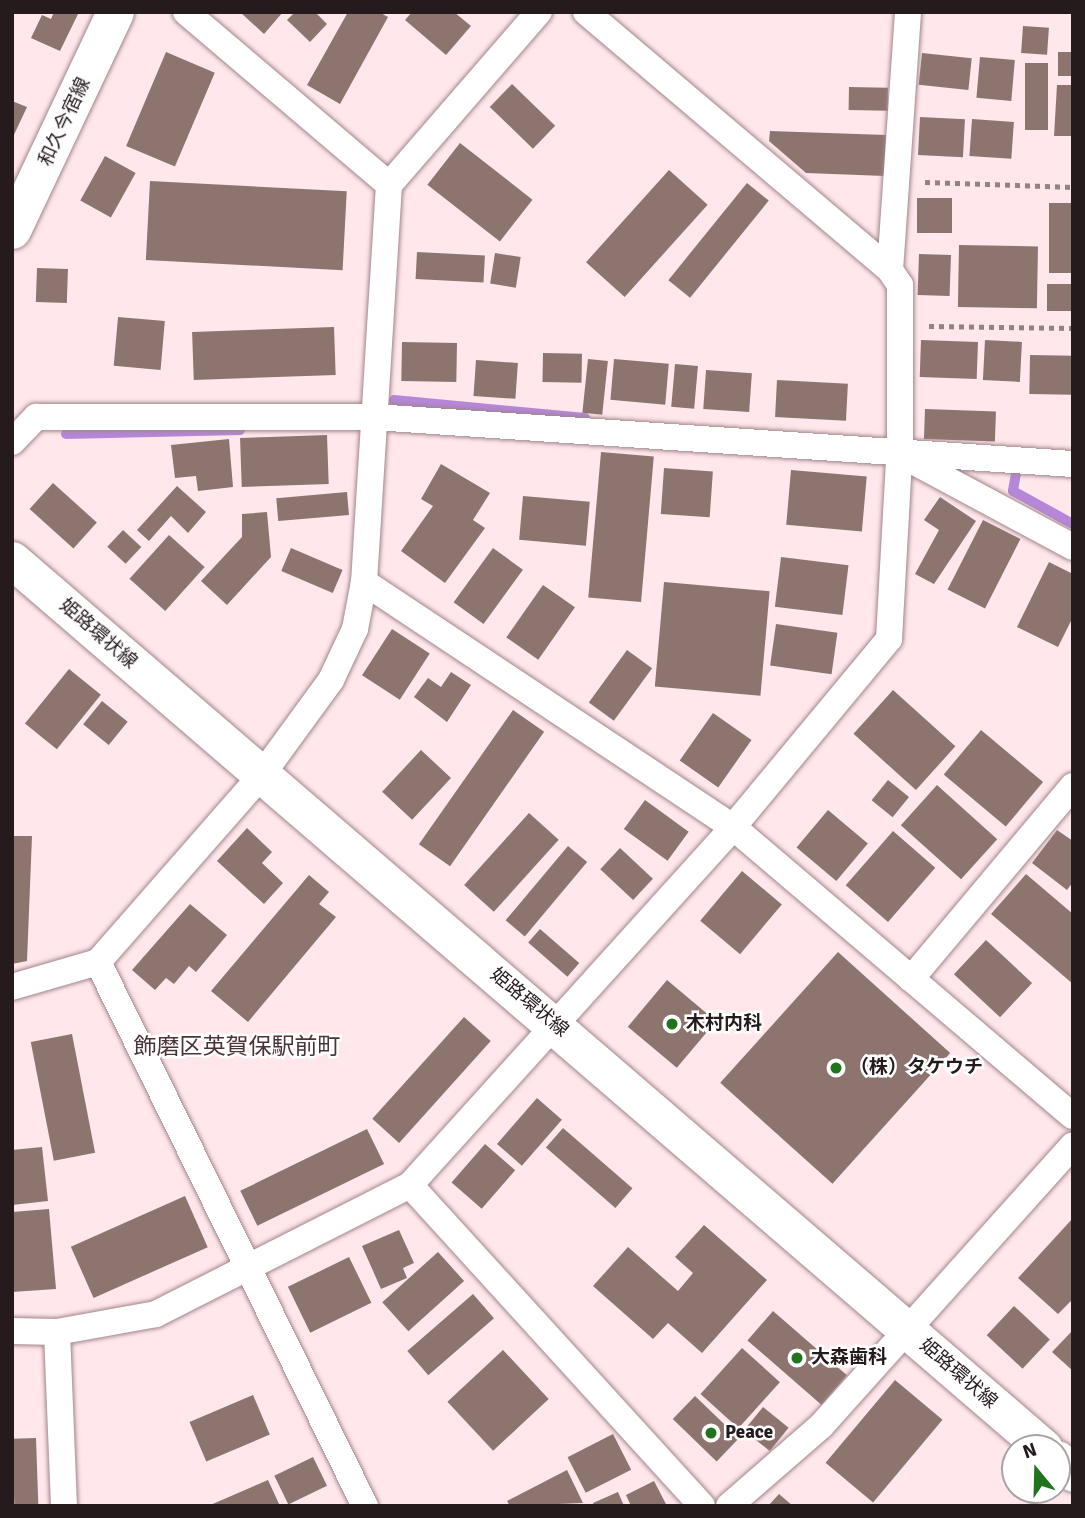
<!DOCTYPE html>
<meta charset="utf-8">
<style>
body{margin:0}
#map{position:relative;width:1085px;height:1518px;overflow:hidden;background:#ffe7eb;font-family:Signika,"Noto Sans JP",sans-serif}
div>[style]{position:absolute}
.stream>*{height:10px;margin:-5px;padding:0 5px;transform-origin:5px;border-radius:5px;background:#b687d9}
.building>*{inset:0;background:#8e746e;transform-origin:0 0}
.path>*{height:4.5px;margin-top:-2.25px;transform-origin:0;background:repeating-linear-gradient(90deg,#938184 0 5px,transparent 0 10px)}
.roads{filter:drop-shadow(0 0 2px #a1868b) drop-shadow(0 0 2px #a1868b)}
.street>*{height:26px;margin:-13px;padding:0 13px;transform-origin:13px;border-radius:13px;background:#fff}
.secondary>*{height:37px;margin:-18.5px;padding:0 18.5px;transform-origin:18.5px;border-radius:18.5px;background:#fff}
.dots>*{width:19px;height:19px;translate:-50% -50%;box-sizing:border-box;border:4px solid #fff;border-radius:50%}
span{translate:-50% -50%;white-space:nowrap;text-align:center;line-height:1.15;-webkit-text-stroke:5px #fff;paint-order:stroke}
.street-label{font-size:19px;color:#251a1c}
.poi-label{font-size:19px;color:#251a1c;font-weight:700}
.left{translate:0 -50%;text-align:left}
.quarter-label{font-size:23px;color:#4b3439}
.frame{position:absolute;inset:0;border:14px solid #251a1c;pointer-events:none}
.north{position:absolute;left:1001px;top:1434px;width:70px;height:70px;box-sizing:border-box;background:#fff;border:2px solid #a8a3a4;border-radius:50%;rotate:341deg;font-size:19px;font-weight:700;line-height:28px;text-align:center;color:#251a1c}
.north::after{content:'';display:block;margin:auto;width:24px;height:32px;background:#20741e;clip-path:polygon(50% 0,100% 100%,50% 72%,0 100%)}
</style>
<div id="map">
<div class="stream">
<i style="left:394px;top:400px;width:192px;rotate:5.4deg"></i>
<i style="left:66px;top:434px;width:174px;rotate:-1.3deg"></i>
<i style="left:1018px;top:462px;width:29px;rotate:100deg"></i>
<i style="left:1013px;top:491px;width:68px;rotate:28.8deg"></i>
</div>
<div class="building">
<i style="clip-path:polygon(54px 12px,79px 12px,60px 51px,31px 38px,42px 15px,51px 19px)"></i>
<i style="clip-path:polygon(240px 12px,283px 12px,264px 34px)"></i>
<i style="clip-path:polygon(295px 12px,315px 12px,327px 24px,310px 42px,287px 20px)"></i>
<i style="clip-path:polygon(348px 12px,379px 12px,388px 17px,340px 104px,307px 85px)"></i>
<i style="clip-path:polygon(412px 12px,454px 12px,471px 26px,446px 55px,405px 20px)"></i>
<i style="left:1023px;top:26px;width:26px;height:27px;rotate:4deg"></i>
<i style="left:166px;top:52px;width:53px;height:102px;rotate:23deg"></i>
<i style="left:1058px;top:52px;width:15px;height:24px"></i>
<i style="left:922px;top:53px;width:50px;height:32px;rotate:6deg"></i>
<i style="left:980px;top:57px;width:35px;height:41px;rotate:5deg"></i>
<i style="left:1025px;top:63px;width:23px;height:67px"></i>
<i style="left:512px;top:84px;width:60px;height:32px;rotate:44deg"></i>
<i style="clip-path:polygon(1057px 85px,1073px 85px,1073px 136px,1054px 136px)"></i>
<i style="left:849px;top:87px;width:39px;height:23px;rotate:1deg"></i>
<i style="clip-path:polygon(12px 101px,27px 107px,12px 139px)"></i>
<i style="left:920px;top:117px;width:45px;height:38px;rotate:3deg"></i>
<i style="left:972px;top:119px;width:42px;height:37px;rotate:4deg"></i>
<i style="clip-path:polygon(770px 131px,886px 135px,885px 176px,806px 173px,769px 141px)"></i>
<i style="left:460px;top:143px;width:92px;height:53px;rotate:38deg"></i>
<i style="left:105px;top:156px;width:35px;height:51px;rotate:29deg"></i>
<i style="left:669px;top:170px;width:52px;height:124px;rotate:42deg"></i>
<i style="left:150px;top:181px;width:197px;height:79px;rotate:3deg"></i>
<i style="left:747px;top:183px;width:28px;height:125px;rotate:39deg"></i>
<i style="left:917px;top:198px;width:35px;height:35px"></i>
<i style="left:1049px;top:203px;width:24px;height:70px"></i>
<i style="left:959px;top:245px;width:79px;height:62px;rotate:1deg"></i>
<i style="left:417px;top:252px;width:68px;height:27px;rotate:3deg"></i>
<i style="left:495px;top:253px;width:26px;height:31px;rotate:9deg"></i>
<i style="left:919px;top:254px;width:32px;height:41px;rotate:2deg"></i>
<i style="left:37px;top:268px;width:31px;height:34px;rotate:2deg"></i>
<i style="left:1047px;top:284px;width:26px;height:27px"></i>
<i style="left:118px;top:317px;width:47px;height:49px;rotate:5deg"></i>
<i style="left:334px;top:327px;width:48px;height:142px;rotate:88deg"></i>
<i style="left:921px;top:340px;width:57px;height:37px;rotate:2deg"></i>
<i style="left:985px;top:340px;width:37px;height:40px;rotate:3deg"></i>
<i style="left:402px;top:342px;width:55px;height:39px;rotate:1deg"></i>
<i style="left:543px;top:353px;width:39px;height:29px;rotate:1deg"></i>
<i style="left:1030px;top:355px;width:43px;height:39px;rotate:1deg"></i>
<i style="left:588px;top:359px;width:20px;height:54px;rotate:6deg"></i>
<i style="left:614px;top:359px;width:55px;height:41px;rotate:5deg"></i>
<i style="left:476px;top:360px;width:42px;height:36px;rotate:4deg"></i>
<i style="left:675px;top:364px;width:23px;height:43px;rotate:5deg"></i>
<i style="left:706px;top:370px;width:46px;height:39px;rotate:4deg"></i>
<i style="left:777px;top:380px;width:71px;height:37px;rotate:3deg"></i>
<i style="left:925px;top:409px;width:71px;height:30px;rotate:2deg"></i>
<i style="left:327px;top:435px;width:49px;height:87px;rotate:88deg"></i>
<i style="clip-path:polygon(229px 439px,233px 487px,198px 491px,196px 476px,175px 478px,171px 445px)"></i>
<i style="left:601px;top:452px;width:53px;height:146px;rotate:5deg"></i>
<i style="clip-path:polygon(441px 464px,490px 493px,473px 520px,485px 528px,445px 583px,401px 551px,433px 506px,421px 499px)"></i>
<i style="left:664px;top:468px;width:49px;height:46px;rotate:4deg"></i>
<i style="left:791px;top:470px;width:76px;height:55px;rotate:5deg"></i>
<i style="left:53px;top:483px;width:59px;height:35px;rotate:42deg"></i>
<i style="clip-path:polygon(177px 486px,206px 512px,188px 533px,171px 516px,149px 541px,137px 530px)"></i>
<i style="left:347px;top:492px;width:23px;height:71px;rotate:85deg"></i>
<i style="left:523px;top:496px;width:67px;height:44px;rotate:5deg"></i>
<i style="clip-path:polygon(940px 497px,976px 521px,934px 584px,915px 574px,939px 530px,924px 520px)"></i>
<i style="clip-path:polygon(267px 512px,271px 557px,227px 605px,201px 581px,242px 537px,242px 514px)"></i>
<i style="left:983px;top:520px;width:42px;height:78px;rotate:27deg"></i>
<i style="left:123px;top:530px;width:25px;height:23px;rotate:43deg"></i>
<i style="left:169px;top:535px;width:48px;height:59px;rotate:42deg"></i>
<i style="left:291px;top:548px;width:56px;height:25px;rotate:23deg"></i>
<i style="left:493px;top:548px;width:37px;height:67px;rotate:36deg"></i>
<i style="left:781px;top:557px;width:68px;height:50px;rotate:7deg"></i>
<i style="clip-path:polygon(1049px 562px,1073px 574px,1073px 617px,1058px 647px,1017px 627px)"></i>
<i style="left:664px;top:582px;width:106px;height:105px;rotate:5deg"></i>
<i style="left:543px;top:585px;width:39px;height:64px;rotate:35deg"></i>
<i style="left:776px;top:624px;width:62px;height:42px;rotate:8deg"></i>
<i style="left:392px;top:629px;width:45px;height:55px;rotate:33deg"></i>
<i style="left:627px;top:650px;width:31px;height:65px;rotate:36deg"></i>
<i style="left:69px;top:669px;width:41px;height:70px;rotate:39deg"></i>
<i style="clip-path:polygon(451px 672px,471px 685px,447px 722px,414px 697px,428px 678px,441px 687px)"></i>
<i style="left:893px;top:690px;width:84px;height:59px;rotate:42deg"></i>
<i style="left:102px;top:701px;width:33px;height:30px;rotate:39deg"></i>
<i style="left:513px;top:710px;width:38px;height:164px;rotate:35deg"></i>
<i style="left:713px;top:713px;width:47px;height:58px;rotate:35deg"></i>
<i style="left:981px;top:730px;width:81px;height:58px;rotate:40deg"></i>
<i style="left:421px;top:750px;width:41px;height:57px;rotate:43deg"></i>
<i style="left:888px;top:780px;width:27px;height:26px;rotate:39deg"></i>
<i style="left:937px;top:785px;width:81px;height:54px;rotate:42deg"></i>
<i style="left:645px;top:800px;width:54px;height:36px;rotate:36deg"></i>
<i style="left:828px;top:810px;width:52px;height:49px;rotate:40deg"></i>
<i style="left:529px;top:813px;width:40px;height:97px;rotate:42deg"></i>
<i style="clip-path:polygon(247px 828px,272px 852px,262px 863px,283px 883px,264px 904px,217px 861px)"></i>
<i style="clip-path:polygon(1057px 830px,1073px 841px,1073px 882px,1067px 890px,1032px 863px)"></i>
<i style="left:893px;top:831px;width:56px;height:72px;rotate:41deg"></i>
<i style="clip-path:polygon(12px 836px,32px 836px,27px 961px,12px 964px)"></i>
<i style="left:568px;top:846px;width:25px;height:97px;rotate:40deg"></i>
<i style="left:620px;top:848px;width:45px;height:29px;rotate:43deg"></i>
<i style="left:742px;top:871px;width:52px;height:65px;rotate:40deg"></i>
<i style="clip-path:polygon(1026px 874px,1073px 914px,1073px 984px,991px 914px)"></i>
<i style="clip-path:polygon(309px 875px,329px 892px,319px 904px,336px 917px,248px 1022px,211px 991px)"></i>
<i style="clip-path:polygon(190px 904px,227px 935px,196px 972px,189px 966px,174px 984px,166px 978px,155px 990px,132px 970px)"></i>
<i style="left:540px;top:929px;width:52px;height:18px;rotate:41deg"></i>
<i style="left:986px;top:940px;width:63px;height:47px;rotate:43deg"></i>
<i style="left:838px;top:952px;width:151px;height:176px;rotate:42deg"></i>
<i style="left:667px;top:980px;width:64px;height:61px;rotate:40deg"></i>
<i style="left:464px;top:1017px;width:36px;height:137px;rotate:42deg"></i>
<i style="left:72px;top:1034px;width:121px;height:42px;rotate:79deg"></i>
<i style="left:537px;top:1098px;width:33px;height:61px;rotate:41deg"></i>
<i style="left:563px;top:1128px;width:92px;height:26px;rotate:41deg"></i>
<i style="left:367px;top:1129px;width:39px;height:141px;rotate:64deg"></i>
<i style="left:485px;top:1144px;width:40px;height:51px;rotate:41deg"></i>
<i style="clip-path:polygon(42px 1147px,48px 1201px,12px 1205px,12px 1150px)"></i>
<i style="left:185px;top:1196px;width:56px;height:125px;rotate:66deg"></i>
<i style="clip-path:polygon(49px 1209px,56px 1289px,12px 1292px,12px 1212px)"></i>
<i style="clip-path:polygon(1073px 1218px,1073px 1299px,1058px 1314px,1018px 1278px)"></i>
<i style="clip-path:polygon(704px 1225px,767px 1280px,702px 1353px,668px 1323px,653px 1339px,593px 1286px,628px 1247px,678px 1291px,693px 1273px,675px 1257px)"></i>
<i style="clip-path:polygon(399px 1230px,414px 1263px,403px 1268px,407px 1278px,381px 1289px,362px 1246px)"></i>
<i style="left:438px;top:1252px;width:39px;height:75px;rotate:48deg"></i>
<i style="left:349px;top:1257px;width:51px;height:68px;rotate:64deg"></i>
<i style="left:473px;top:1294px;width:32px;height:87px;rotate:49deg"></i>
<i style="left:1014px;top:1306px;width:49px;height:40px;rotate:43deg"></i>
<i style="left:773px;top:1311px;width:98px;height:39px;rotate:41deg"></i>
<i style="clip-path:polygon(1073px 1330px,1073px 1371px,1052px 1352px)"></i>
<i style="left:742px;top:1348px;width:51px;height:62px;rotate:42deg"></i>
<i style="left:503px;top:1350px;width:67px;height:76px;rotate:47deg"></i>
<i style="left:895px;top:1380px;width:62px;height:108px;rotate:40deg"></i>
<i style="left:253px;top:1395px;width:43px;height:69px;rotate:67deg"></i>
<i style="left:695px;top:1396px;width:61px;height:32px;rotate:44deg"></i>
<i style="left:763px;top:1407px;width:33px;height:30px;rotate:39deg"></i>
<i style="left:613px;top:1434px;width:40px;height:51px;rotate:63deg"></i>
<i style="left:36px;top:1438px;width:68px;height:24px;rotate:88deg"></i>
<i style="left:313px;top:1457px;width:32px;height:43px;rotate:64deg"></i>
<i style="clip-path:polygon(567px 1470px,583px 1503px,510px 1506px,507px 1501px)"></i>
<i style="clip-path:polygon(268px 1480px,280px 1506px,208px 1506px)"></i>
<i style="clip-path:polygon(654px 1481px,667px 1506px,631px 1506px,626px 1495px)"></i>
<i style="clip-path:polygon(618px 1492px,624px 1506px,594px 1506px,593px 1503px)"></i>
<i style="clip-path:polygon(779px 1494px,793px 1506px,768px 1506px)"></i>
</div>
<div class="path">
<i style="left:925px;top:182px;width:148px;rotate:1.9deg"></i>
<i style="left:929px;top:326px;width:144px;rotate:0.8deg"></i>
</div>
<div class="roads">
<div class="street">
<i style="left:186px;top:12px;width:267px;rotate:40.4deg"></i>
<i style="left:586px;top:12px;width:399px;rotate:40.3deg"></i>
<i style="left:12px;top:442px;width:35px;rotate:-46deg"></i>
<i style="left:36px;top:417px;width:338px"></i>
<i style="left:374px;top:417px;width:701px;rotate:3.85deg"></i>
<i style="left:907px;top:458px;width:188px;rotate:28.2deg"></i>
<i style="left:364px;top:582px;width:443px;rotate:33.6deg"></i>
<i style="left:733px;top:827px;width:446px;rotate:40.4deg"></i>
<i style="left:98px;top:962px;width:606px;rotate:63.86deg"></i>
<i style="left:911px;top:979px;width:252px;rotate:-50deg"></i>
<i style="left:12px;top:987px;width:90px;rotate:-16.2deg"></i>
<i style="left:98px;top:962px;width:247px;rotate:-48.8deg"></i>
<i style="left:261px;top:776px;width:119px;rotate:-53.9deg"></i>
<i style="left:331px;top:680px;width:56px;rotate:-64.8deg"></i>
<i style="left:355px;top:629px;width:48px;rotate:-79.2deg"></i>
<i style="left:364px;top:582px;width:398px;rotate:-86.4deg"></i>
<i style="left:389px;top:185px;width:229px;rotate:-49.1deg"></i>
<i style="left:410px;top:1185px;width:434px;rotate:47.7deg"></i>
<i style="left:12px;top:1331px;width:45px;rotate:1.3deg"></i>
<i style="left:57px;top:1332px;width:101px;rotate:-10.3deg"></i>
<i style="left:156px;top:1314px;width:285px;rotate:-26.9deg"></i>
<i style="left:410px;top:1185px;width:482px;rotate:-47.9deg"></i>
<i style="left:733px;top:827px;width:244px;rotate:-50.3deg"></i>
<i style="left:889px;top:639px;width:195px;rotate:-86.8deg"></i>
<i style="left:900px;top:444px;width:159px;rotate:-90deg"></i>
<i style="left:900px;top:285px;width:18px;rotate:-124deg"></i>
<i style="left:890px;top:270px;width:259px;rotate:-86deg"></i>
<i style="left:57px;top:1332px;width:174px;rotate:87.7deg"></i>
<i style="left:729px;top:1506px;width:122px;rotate:-41deg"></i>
<i style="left:821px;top:1426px;width:377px;rotate:-48.1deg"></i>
</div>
<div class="secondary">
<i style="left:12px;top:230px;width:241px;rotate:-64.7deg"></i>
<i style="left:12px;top:560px;width:1361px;rotate:40.71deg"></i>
<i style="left:1057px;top:1459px;width:21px;rotate:41deg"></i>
</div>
</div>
<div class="dots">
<i style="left:672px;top:1024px;background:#20741e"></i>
<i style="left:836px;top:1068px;background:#20741e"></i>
<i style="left:797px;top:1358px;background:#20741e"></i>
<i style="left:711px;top:1433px;background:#20741e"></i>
</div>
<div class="street-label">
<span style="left:65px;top:122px;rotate:-65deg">和久今宿線</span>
<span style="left:98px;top:634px;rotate:41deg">姫路環状線</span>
<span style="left:529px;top:1003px;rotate:40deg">姫路環状線</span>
<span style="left:958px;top:1374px;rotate:41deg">姫路環状線</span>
</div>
<div class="poi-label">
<span class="left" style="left:686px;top:1024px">木村内科</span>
<span class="left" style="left:850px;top:1068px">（株）タケウチ</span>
<span class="left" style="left:811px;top:1358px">大森歯科</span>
<span class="left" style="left:725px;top:1433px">Peace</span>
</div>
<div class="quarter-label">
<span style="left:237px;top:1047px">飾磨区英賀保駅前町</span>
</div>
<div class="frame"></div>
<div class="north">N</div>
</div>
